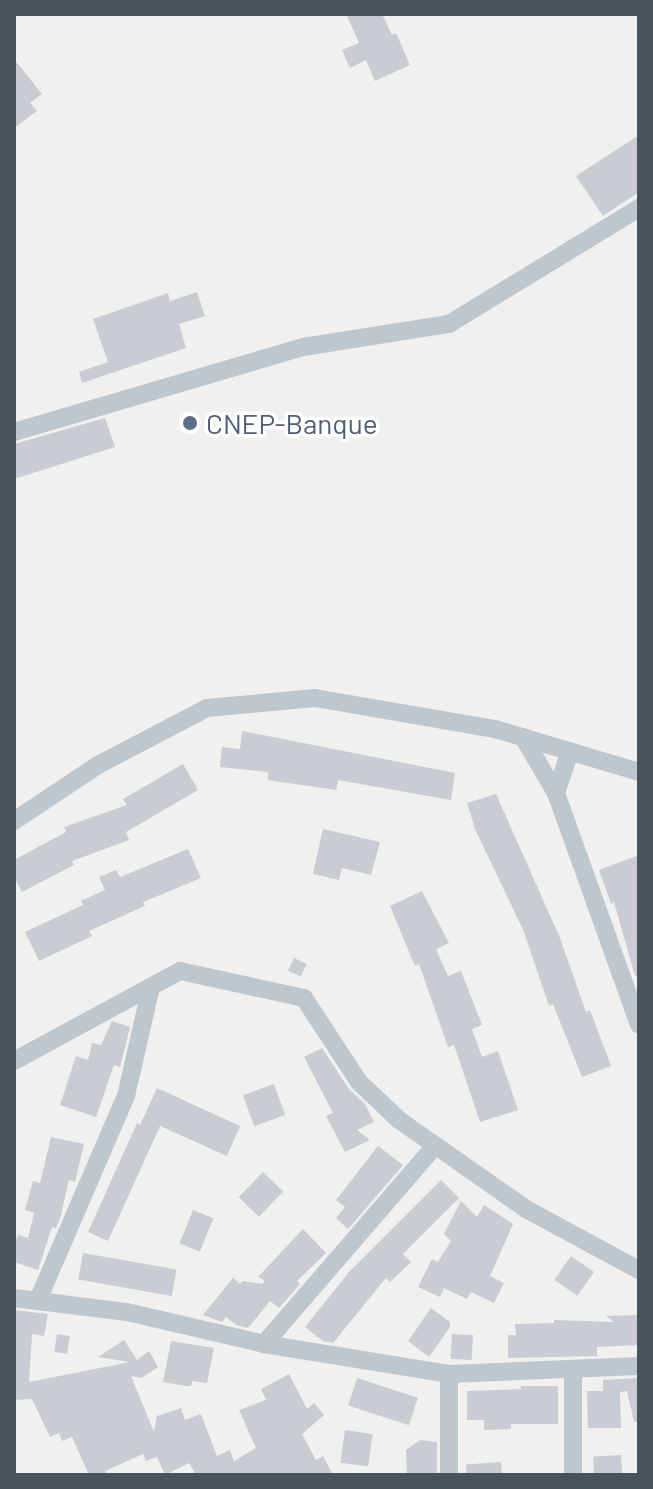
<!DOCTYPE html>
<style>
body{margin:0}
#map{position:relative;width:653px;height:1489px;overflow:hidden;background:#f2efef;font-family:Barlow,sans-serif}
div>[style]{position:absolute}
.building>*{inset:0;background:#c9ccd2;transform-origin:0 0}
.minor>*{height:18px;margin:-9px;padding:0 9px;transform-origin:9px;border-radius:9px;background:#bec7ce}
.dots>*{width:22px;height:22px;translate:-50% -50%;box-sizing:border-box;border:4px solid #fff;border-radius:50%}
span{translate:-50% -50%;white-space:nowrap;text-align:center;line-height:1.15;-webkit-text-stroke:7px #fff;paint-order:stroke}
.service-label{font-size:28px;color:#4e5e75}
.left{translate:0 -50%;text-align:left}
.frame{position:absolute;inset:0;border:16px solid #48535c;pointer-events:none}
</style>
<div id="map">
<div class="building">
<i style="clip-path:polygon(346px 14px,382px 14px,392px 35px,396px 33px,410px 65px,375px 81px,366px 60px,350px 68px,342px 50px,359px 43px)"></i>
<i style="clip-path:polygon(14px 59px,42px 94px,30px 103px,37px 111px,14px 128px)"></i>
<i style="clip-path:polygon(639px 135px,639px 192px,603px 216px,576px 176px)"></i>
<i style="clip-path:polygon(197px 292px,205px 316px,179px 324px,186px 348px,82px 383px,79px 372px,108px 362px,93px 319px,168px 293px,170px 301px)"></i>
<i style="clip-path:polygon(105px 418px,115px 447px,14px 479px,14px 444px)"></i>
<i style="clip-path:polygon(242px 731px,455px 773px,451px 800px,338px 780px,336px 790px,268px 780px,268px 772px,220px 767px,222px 747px,240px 749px)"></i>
<i style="clip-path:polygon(183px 764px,198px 790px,126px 832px,129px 840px,72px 861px,74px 865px,22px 892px,14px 877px,14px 860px,66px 832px,64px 827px,127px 805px,123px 799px)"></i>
<i style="clip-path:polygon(496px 794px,560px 938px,586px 1012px,590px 1010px,611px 1066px,582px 1077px,553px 1004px,549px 1006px,524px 932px,475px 829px,467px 803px)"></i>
<i style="clip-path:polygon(323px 829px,380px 842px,371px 875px,342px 868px,339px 880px,313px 874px)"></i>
<i style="clip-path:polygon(188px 849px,201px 878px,143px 902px,145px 906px,89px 931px,92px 936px,39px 961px,25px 932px,83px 905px,81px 901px,105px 890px,99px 877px,116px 870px,120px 877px)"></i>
<i style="clip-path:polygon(639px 855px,639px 976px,635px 976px,614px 902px,611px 904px,599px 870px)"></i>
<i style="clip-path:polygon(422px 891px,449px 943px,436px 949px,448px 976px,461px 971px,482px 1025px,472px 1029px,482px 1057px,498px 1051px,518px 1110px,480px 1122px,454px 1045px,448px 1047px,419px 964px,415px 966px,390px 906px)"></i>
<i style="left:294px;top:958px;width:14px;height:14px;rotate:25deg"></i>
<i style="clip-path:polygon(112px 1021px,130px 1027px,120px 1067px,114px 1065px,96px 1117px,60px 1105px,76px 1056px,88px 1060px,92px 1043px,101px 1045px)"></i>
<i style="clip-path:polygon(322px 1048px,349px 1089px,365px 1104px,374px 1122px,357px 1130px,370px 1140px,345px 1152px,326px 1116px,333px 1113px,304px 1057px)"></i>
<i style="left:274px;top:1084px;width:33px;height:33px;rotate:70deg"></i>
<i style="clip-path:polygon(157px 1088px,240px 1126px,227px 1156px,160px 1126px,108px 1241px,88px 1232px,137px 1123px,140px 1125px)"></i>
<i style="clip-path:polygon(51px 1137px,84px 1144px,75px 1182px,69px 1180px,60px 1219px,56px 1228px,52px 1227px,38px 1270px,14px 1262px,14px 1246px,18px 1235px,28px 1238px,34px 1213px,25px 1210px,33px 1181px,40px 1183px)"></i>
<i style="clip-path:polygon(378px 1146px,403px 1165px,348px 1229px,336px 1218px,345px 1207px,336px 1200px)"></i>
<i style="left:263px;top:1172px;width:28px;height:35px;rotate:44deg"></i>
<i style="clip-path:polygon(441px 1180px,459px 1198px,403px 1254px,411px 1262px,390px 1282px,386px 1278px,333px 1343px,323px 1341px,305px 1327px,349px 1272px)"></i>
<i style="clip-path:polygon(461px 1201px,477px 1217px,484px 1205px,513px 1224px,490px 1276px,504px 1283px,494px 1303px,471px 1292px,467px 1299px,444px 1288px,440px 1297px,418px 1287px,432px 1259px,438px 1262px,451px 1241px,444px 1234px)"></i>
<i style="left:193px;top:1210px;width:22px;height:36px;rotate:22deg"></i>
<i style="clip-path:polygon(303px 1229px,326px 1253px,297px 1281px,300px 1284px,279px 1308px,270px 1301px,248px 1328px,236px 1325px,226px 1317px,222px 1322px,203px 1315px,233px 1278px,240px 1284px,243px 1281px,263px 1284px,264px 1280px,258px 1277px)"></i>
<i style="left:83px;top:1253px;width:95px;height:27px;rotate:10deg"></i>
<i style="left:571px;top:1256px;width:28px;height:29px;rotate:35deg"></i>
<i style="clip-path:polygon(431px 1308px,450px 1322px,450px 1327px,429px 1357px,408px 1341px)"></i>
<i style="clip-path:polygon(14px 1310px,48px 1314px,44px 1336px,32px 1334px,29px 1382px,130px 1362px,98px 1357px,124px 1340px,137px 1360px,149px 1351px,158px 1367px,141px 1378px,131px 1376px,154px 1432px,157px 1416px,181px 1408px,185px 1420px,201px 1414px,217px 1456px,230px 1450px,234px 1461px,256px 1448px,239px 1410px,266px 1400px,261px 1389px,289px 1374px,307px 1409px,314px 1403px,324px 1415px,302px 1434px,316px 1460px,323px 1456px,333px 1475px,196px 1475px,189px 1463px,165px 1475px,157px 1457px,146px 1461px,143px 1454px,105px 1471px,107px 1475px,89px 1475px,72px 1437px,62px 1441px,59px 1433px,50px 1437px,32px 1399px,14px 1400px)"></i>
<i style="clip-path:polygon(639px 1315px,639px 1345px,597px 1347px,597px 1356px,508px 1358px,508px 1335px,516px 1335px,515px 1324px,554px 1323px,554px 1320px,614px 1322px,606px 1316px)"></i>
<i style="left:57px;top:1334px;width:13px;height:18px;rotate:9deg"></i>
<i style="left:452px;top:1334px;width:21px;height:25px;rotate:3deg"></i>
<i style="clip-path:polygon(171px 1341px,214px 1348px,207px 1383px,192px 1381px,191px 1386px,186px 1386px,163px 1382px)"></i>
<i style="left:357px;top:1378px;width:64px;height:29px;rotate:18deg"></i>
<i style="clip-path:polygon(639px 1378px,639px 1422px,634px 1422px,627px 1391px,620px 1392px,621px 1428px,588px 1428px,587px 1391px,603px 1391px,603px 1380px)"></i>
<i style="clip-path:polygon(521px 1386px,558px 1386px,558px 1424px,511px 1424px,511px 1429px,484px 1430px,484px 1420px,467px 1420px,467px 1391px,521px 1389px)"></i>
<i style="left:345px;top:1430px;width:28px;height:33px;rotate:8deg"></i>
<i style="clip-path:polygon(420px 1440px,437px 1442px,437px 1475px,407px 1475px,406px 1450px)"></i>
<i style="left:621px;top:1455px;width:20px;height:28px;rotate:87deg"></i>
<i style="left:501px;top:1462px;width:13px;height:35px;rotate:86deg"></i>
</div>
<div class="minor">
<i style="left:14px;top:432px;width:301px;rotate:-16.4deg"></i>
<i style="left:303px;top:347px;width:148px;rotate:-9deg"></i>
<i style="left:449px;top:324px;width:223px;rotate:-31.4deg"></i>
<i style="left:523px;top:737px;width:65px;rotate:59.5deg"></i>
<i style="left:556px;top:793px;width:44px;rotate:-71.6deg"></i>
<i style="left:556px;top:793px;width:246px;rotate:70.3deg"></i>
<i style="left:14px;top:821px;width:101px;rotate:-33.7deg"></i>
<i style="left:98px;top:765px;width:123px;rotate:-27.6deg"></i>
<i style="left:207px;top:708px;width:108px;rotate:-5.3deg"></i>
<i style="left:315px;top:698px;width:183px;rotate:9.8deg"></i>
<i style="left:495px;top:729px;width:150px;rotate:16.6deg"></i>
<i style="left:14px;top:1061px;width:189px;rotate:-28.5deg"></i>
<i style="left:180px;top:971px;width:127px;rotate:12.3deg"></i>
<i style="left:304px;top:998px;width:100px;rotate:56.8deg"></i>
<i style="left:359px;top:1082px;width:55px;rotate:43.5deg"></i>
<i style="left:399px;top:1120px;width:155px;rotate:35deg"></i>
<i style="left:526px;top:1209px;width:128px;rotate:28.4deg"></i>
<i style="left:14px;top:1298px;width:114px;rotate:7.1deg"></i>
<i style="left:127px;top:1312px;width:141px;rotate:13.1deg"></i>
<i style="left:264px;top:1344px;width:187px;rotate:9.2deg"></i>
<i style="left:449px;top:1374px;width:101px;rotate:90deg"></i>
<i style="left:38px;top:1300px;width:222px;rotate:-66.7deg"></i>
<i style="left:126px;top:1096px;width:112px;rotate:-77.1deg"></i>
<i style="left:264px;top:1344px;width:262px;rotate:-49.2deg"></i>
<i style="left:573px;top:1369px;width:106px;rotate:90deg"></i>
<i style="left:449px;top:1374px;width:190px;rotate:-2.4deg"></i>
</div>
<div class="dots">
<i style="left:190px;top:423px;background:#5c6f8a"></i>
</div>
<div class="service-label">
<span class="left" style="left:206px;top:423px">CNEP-Banque</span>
</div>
<div class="frame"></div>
</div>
